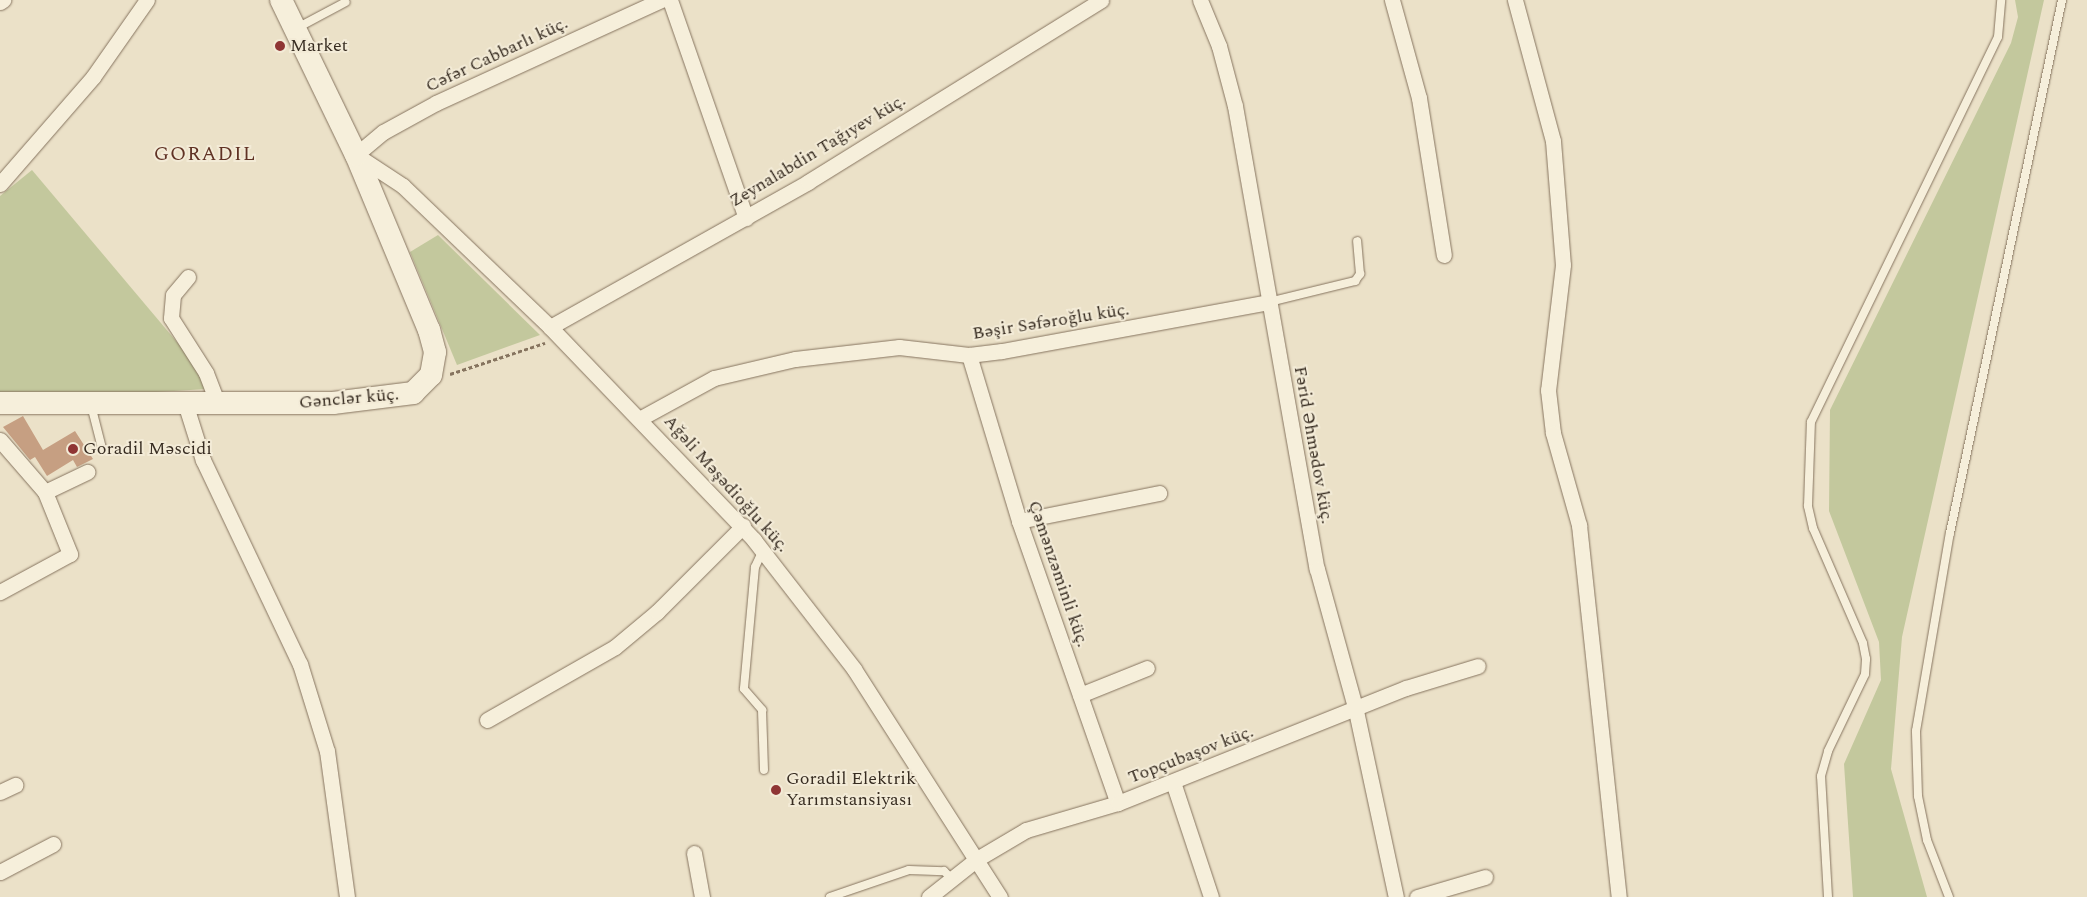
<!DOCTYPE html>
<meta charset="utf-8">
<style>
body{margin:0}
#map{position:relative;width:2087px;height:897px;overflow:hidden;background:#ebe1c8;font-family:Spectral,serif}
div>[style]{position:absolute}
.green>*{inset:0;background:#c3c89d}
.building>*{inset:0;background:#c69f82}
.path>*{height:3px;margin-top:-1.5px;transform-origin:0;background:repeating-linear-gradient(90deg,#86745f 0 4px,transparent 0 6.5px)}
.roads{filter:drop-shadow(0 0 1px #86745f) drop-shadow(0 0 1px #86745f)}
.lane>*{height:8px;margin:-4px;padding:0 4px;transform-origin:4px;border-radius:4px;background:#f6efdb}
.street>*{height:15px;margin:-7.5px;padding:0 7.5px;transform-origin:7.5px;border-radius:7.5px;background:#f6efdb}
.secondary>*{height:22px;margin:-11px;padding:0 11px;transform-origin:11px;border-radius:11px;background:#f6efdb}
.dots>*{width:14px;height:14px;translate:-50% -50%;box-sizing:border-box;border:2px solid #f3ebd7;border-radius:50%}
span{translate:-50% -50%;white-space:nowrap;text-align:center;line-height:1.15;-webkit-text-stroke:4px #f3ebd7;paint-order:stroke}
.poi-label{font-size:18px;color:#372c21}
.left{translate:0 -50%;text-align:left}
.street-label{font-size:18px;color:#372c21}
.quarter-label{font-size:20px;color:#603224;letter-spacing:1px}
</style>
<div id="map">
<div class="green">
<i style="clip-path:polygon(2015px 0,2044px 0,1902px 637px,1891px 769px,1927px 897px,1853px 897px,1844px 764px,1881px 680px,1879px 642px,1829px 511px,1830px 410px,2011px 43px,2018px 17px)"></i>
<i style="clip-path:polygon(32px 170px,203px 373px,207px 389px,55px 398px,0 395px,0 196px)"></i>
<i style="clip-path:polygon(438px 235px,540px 335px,457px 365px,410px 252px)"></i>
</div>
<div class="building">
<i style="clip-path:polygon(23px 416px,43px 450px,75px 431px,93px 459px,77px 467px,73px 460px,47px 476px,35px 457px,30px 460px,3px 427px)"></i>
</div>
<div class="path">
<i style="left:450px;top:374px;width:100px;rotate:-18.1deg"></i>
</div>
<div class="roads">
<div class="lane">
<i style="left:297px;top:28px;width:55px;rotate:-28deg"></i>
<i style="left:1269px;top:302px;width:89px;rotate:-13.7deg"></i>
<i style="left:1355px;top:281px;width:9px;rotate:-54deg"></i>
<i style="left:1360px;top:274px;width:33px;rotate:-95deg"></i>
<i style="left:91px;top:405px;width:44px;rotate:75.7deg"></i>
<i style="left:763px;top:550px;width:19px;rotate:115deg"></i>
<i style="left:755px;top:567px;width:122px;rotate:95.2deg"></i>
<i style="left:744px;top:689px;width:28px;rotate:49deg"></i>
<i style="left:762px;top:710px;width:60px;rotate:88.1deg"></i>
<i style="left:830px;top:897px;width:83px;rotate:-18.9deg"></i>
<i style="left:909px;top:870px;width:35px;rotate:2deg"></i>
<i style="left:944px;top:871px;width:13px;rotate:45deg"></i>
<i style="left:1828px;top:897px;width:121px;rotate:-93.3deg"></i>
<i style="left:1821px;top:776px;width:26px;rotate:-74deg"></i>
<i style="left:1828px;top:751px;width:85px;rotate:-64.3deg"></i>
<i style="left:1865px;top:674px;width:15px;rotate:-86deg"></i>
<i style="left:1866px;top:659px;width:16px;rotate:-101deg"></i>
<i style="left:1863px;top:643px;width:125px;rotate:-113.5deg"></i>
<i style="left:1813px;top:528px;width:23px;rotate:-103deg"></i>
<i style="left:1808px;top:506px;width:84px;rotate:-88deg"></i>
<i style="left:1811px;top:422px;width:428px;rotate:-64.1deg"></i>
<i style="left:1998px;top:37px;width:37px;rotate:-85deg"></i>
<i style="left:1949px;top:897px;width:61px;rotate:-111.1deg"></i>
<i style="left:1927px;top:840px;width:45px;rotate:-101.6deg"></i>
<i style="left:1918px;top:796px;width:65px;rotate:-91.8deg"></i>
<i style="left:1916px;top:731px;width:201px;rotate:-80.3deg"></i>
<i style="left:1950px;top:533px;width:545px;rotate:-78.13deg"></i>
</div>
<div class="street">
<i style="left:661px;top:0;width:247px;rotate:155.4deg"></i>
<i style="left:436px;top:103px;width:60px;rotate:151.3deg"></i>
<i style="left:383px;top:132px;width:35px;rotate:140deg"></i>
<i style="left:356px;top:155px;width:56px;rotate:33.4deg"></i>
<i style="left:403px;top:186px;width:204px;rotate:43.8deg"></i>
<i style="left:550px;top:327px;width:295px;rotate:46.2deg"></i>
<i style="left:754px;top:540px;width:163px;rotate:52.2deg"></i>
<i style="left:854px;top:669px;width:271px;rotate:57.4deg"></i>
<i style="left:670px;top:0;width:231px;rotate:70.8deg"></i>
<i style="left:1200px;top:0;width:50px;rotate:67.6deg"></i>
<i style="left:1219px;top:46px;width:62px;rotate:75.1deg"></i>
<i style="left:1235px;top:106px;width:470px;rotate:80deg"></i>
<i style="left:1317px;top:569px;width:147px;rotate:74.6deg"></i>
<i style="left:1356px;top:711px;width:190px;rotate:77.9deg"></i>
<i style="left:1392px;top:0;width:102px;rotate:74.6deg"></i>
<i style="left:1419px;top:98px;width:159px;rotate:81deg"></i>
<i style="left:1515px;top:0;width:146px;rotate:74.9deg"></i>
<i style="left:1553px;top:141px;width:124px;rotate:85.4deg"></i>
<i style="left:1563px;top:265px;width:126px;rotate:96.8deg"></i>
<i style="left:1548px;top:390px;width:43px;rotate:83.4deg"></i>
<i style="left:1553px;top:433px;width:96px;rotate:74.2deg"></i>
<i style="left:1579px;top:525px;width:374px;rotate:83.9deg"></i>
<i style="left:0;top:2px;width:4px;rotate:-34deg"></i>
<i style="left:0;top:184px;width:142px;rotate:-49deg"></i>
<i style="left:93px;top:77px;width:94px;rotate:-55deg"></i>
<i style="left:188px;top:277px;width:23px;rotate:130deg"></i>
<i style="left:173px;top:295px;width:23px;rotate:95deg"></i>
<i style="left:171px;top:318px;width:65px;rotate:57.5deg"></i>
<i style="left:206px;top:373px;width:31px;rotate:69deg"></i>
<i style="left:550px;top:327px;width:296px;rotate:-29.3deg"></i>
<i style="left:808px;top:182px;width:345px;rotate:-31.8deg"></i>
<i style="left:969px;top:355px;width:173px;rotate:73.2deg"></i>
<i style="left:1019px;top:521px;width:299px;rotate:70.7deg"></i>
<i style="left:185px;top:403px;width:60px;rotate:72.5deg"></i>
<i style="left:203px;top:460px;width:226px;rotate:64.6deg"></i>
<i style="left:300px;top:664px;width:91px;rotate:72.8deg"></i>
<i style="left:327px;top:751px;width:147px;rotate:82.2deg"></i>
<i style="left:641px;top:418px;width:83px;rotate:-28.7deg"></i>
<i style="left:714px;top:378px;width:83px;rotate:-13.2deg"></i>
<i style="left:795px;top:359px;width:105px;rotate:-6.6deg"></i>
<i style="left:899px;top:347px;width:70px;rotate:6.5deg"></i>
<i style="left:969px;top:355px;width:33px;rotate:-7deg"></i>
<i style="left:1002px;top:351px;width:270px;rotate:-10.4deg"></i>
<i style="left:0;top:440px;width:69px;rotate:49.1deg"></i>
<i style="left:45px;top:492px;width:67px;rotate:68deg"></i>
<i style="left:70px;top:554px;width:80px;rotate:151.5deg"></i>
<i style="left:45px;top:492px;width:47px;rotate:-25.5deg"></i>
<i style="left:1019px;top:521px;width:143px;rotate:-11.3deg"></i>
<i style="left:1080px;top:695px;width:72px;rotate:-21.9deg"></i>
<i style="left:487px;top:720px;width:147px;rotate:-29.7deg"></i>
<i style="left:615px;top:647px;width:55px;rotate:-39.8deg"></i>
<i style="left:657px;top:612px;width:122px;rotate:-45deg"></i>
<i style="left:1173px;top:782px;width:121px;rotate:71.7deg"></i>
<i style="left:0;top:792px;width:17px;rotate:-25deg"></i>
<i style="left:694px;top:853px;width:45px;rotate:79.7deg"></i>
<i style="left:0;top:872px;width:60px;rotate:-27.8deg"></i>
<i style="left:929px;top:897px;width:61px;rotate:-38.4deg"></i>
<i style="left:977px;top:859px;width:57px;rotate:-30.6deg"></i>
<i style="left:1026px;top:830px;width:96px;rotate:-16.4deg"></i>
<i style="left:1118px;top:803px;width:310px;rotate:-21.8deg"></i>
<i style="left:1406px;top:688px;width:75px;rotate:-17deg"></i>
<i style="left:1417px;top:897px;width:71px;rotate:-16.4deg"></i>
</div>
<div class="secondary">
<i style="left:0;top:403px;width:333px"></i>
<i style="left:333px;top:403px;width:81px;rotate:-7.1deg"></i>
<i style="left:413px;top:393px;width:25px;rotate:-45deg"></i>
<i style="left:431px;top:375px;width:23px;rotate:-80deg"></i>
<i style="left:435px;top:352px;width:23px;rotate:-105deg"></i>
<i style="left:429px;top:330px;width:190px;rotate:-112.6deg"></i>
<i style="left:356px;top:155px;width:172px;rotate:-115.8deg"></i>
</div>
</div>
<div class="dots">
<i style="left:280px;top:46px;background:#8f3534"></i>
<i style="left:73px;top:449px;background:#8f3534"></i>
<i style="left:776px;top:790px;background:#8f3534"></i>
</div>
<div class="poi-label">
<span class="left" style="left:290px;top:46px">Market</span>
<span class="left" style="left:83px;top:449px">Goradil Məscidi</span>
<span class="left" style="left:786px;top:790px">Goradil Elektrik<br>Yarımstansiyası</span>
</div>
<div class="street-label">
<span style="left:497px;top:55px;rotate:-25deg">Cəfər Cabbarlı küç.</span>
<span style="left:818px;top:151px;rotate:-31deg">Zeynalabdin Tağıyev küç.</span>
<span style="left:1051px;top:322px;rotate:-9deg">Bəşir Səfəroğlu küç.</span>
<span style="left:349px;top:399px;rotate:-5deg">Gənclər küç.</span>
<span style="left:1313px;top:445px;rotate:80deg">Fərid Əhmədov küç.</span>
<span style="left:726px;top:484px;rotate:48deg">Ağəli Məşədioğlu küç.</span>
<span style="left:1058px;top:574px;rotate:71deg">Çəmənzəminli küç.</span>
<span style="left:1191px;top:755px;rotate:-21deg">Topçubaşov küç.</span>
</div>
<div class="quarter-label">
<span style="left:205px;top:154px">GORADIL</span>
</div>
</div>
